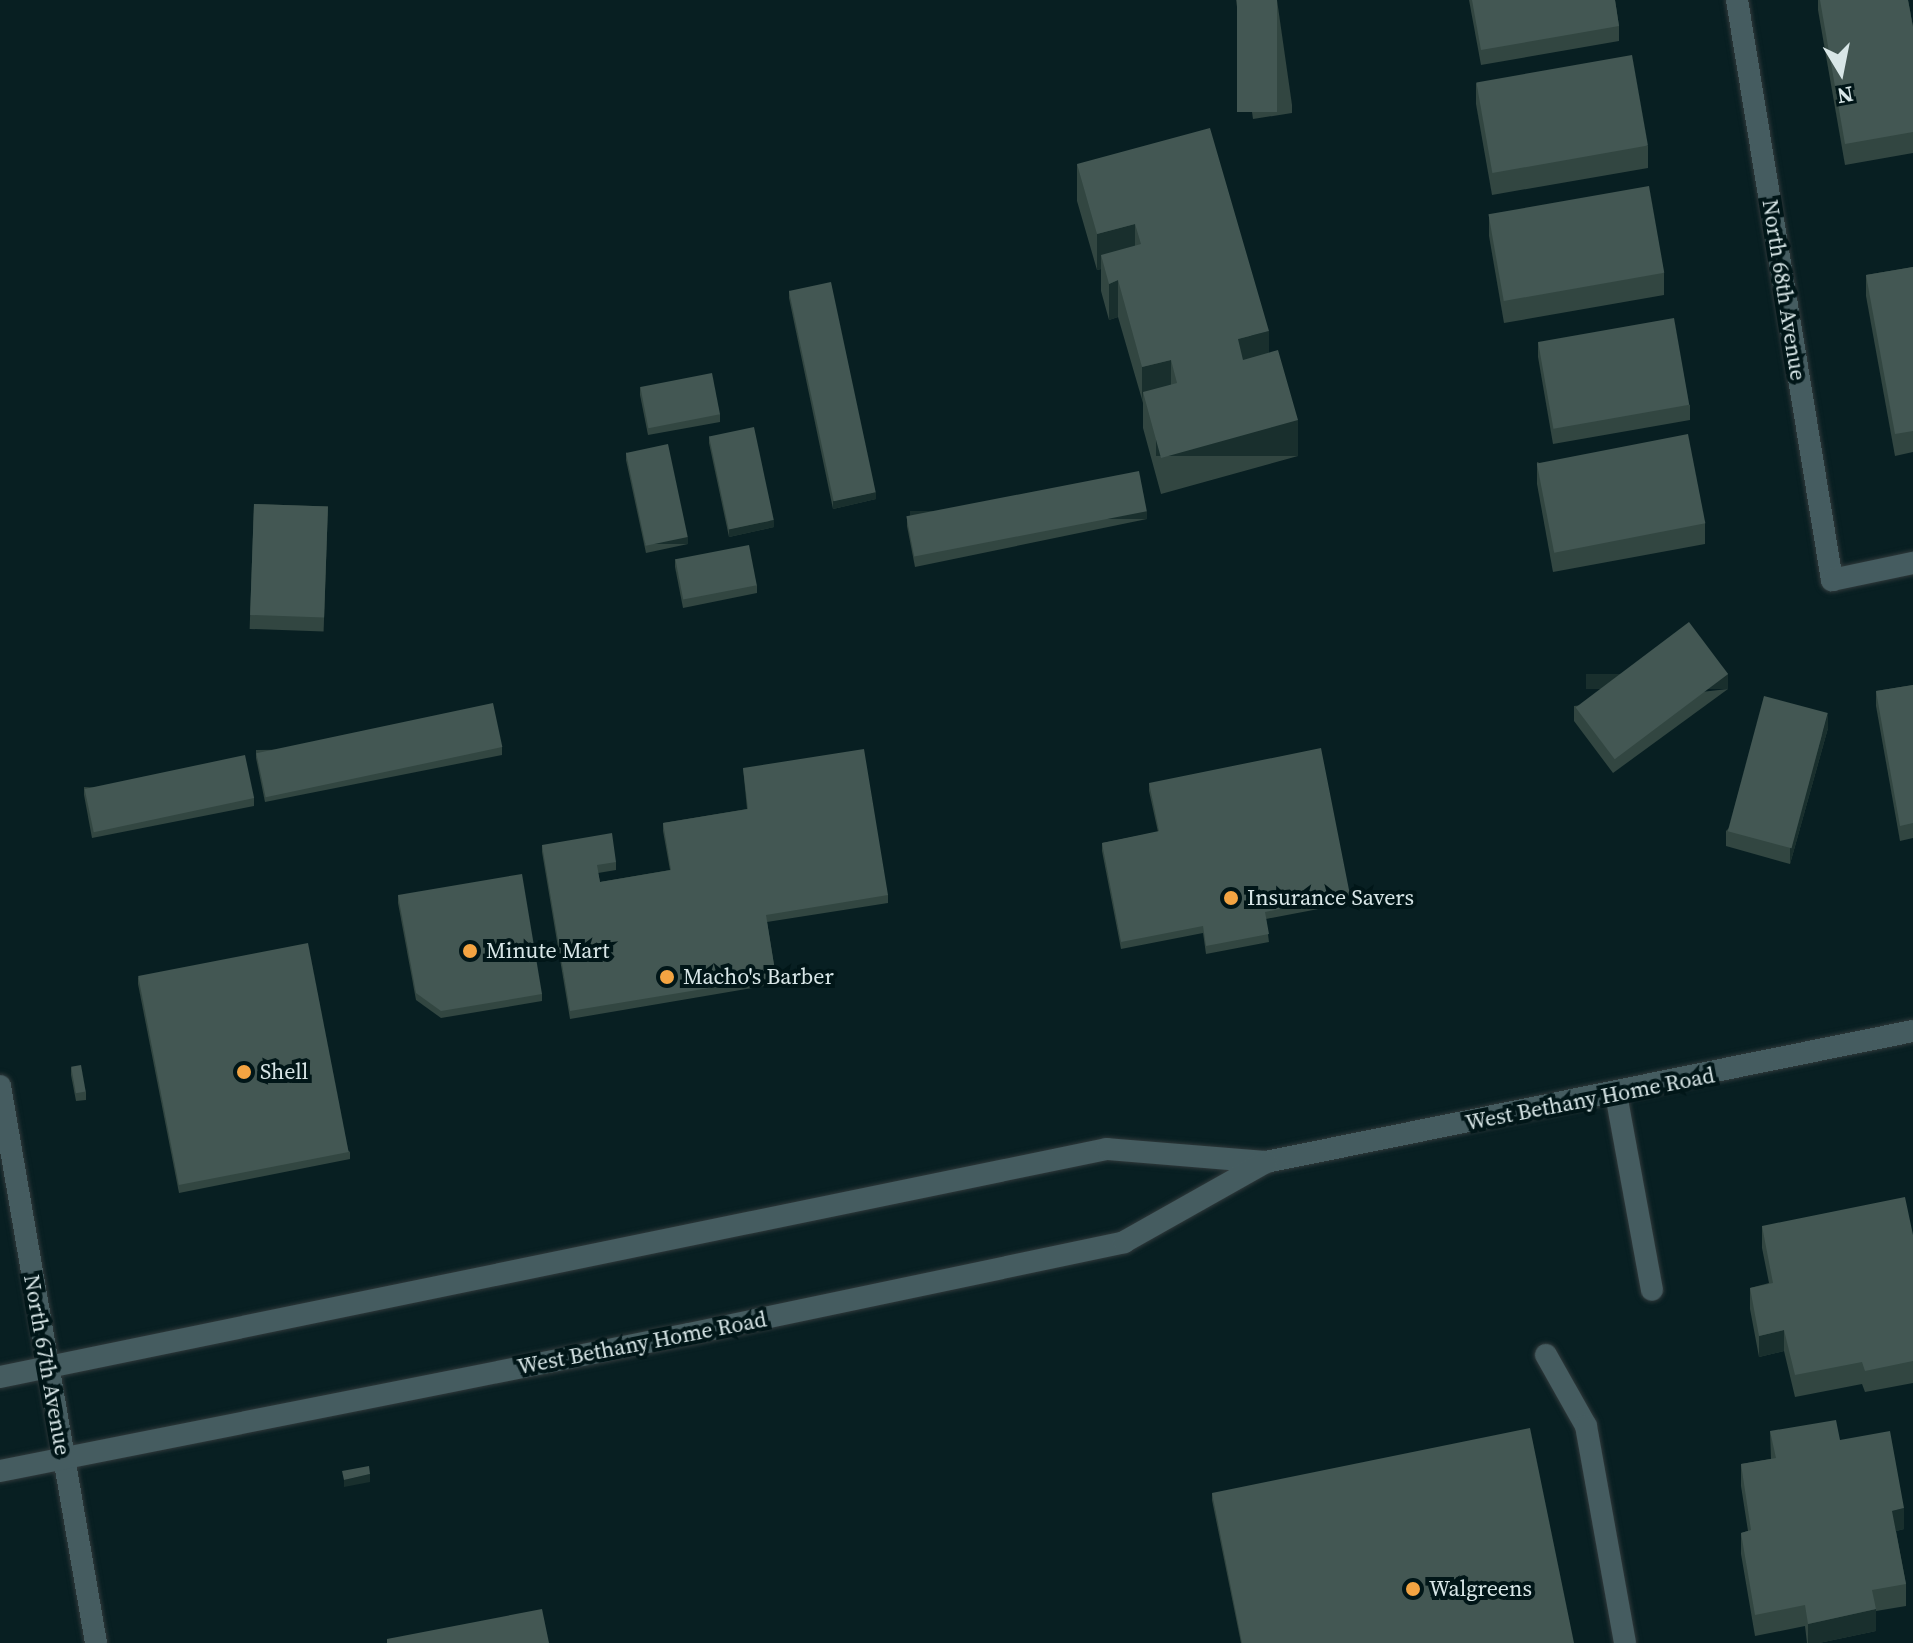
<!DOCTYPE html>
<style>
body{margin:0}
#map{position:relative;width:1913px;height:1643px;overflow:hidden;background:#081f22;font-family:"Source Serif 4",serif}
div>[style]{position:absolute}
.roads{filter:drop-shadow(0 0 2px #30393b) drop-shadow(0 0 2px #30393b)}
.service>*{height:22px;margin:-11px;padding:0 11px;transform-origin:11px;border-radius:11px;background:#455c60}
.minor>*{height:22px;margin:-11px;padding:0 11px;transform-origin:11px;border-radius:11px;background:#455c60}
.secondary>*{height:22px;margin:-11px;padding:0 11px;transform-origin:11px;border-radius:11px;background:#455c60}
.wall>*{inset:0;background:#324641;transform-origin:0 0}
.shaded-wall>*{inset:0;background:#192f2d;transform-origin:0 0}
.building>*{inset:0;background:#435753;transform-origin:0 0}
.dots>*{width:22px;height:22px;translate:-50% -50%;box-sizing:border-box;border:4px solid #011618;border-radius:50%}
span{translate:-50% -50%;white-space:nowrap;text-align:center;line-height:1.15;-webkit-text-stroke:8px #011618;paint-order:stroke}
.street-label{font-size:22px;color:#d8e6e7}
.poi-label{font-size:22px;color:#d8e6e7}
.left{translate:0 -50%;text-align:left}
.north{position:absolute;left:1801px;top:32px;width:80px;height:80px;-webkit-text-stroke:6px #011618;paint-order:stroke;rotate:170deg;font-size:22px;font-weight:700;line-height:32px;text-align:center;color:#d8e6e7}
.north::after{content:'';display:block;margin:auto;width:28px;height:36px;background:#d8e6e7;clip-path:polygon(50% 0,100% 100%,50% 72%,0 100%)}
</style>
<div id="map">
<div class="roads">
<div class="service">
<i style="left:1616px;top:1094px;width:199px;rotate:79.6deg"></i>
<i style="left:1546px;top:1355px;width:81px;rotate:60.6deg"></i>
<i style="left:1586px;top:1426px;width:220px;rotate:79.8deg"></i>
</div>
<div class="minor">
<i style="left:1737px;top:0;width:588px;rotate:80.7deg"></i>
<i style="left:1832px;top:580px;width:83px;rotate:-11.9deg"></i>
</div>
<div class="secondary">
<i style="left:0;top:1086px;width:565px;rotate:80.22deg"></i>
<i style="left:0;top:1377px;width:1130px;rotate:-11.64deg"></i>
<i style="left:1107px;top:1149px;width:160px;rotate:4.7deg"></i>
<i style="left:1266px;top:1162px;width:660px;rotate:-11.45deg"></i>
<i style="left:0;top:1471px;width:702px;rotate:-11.25deg"></i>
<i style="left:689px;top:1334px;width:445px;rotate:-11.9deg"></i>
<i style="left:1124px;top:1242px;width:163px;rotate:-29.4deg"></i>
</div>
</div>
<div class="wall">
<i style="clip-path:polygon(1236px 0,1277px 0,1292px 105px,1292px 113px,1253px 119px)"></i>
<i style="clip-path:polygon(1469px 0,1615px 0,1619px 26px,1619px 41px,1481px 65px)"></i>
<i style="clip-path:polygon(1818px 0,1908px 0,1913px 27px,1913px 153px,1845px 165px,1818px 10px)"></i>
<i style="clip-path:polygon(1476px 83px,1648px 146px,1648px 168px,1492px 195px,1476px 104px)"></i>
<i style="clip-path:polygon(1077px 164px,1269px 353px,1298px 456px,1161px 494px,1143px 428px,1143px 403px,1118px 317px,1109px 320px,1101px 291px,1101px 269px,1097px 270px,1077px 201px)"></i>
<i style="clip-path:polygon(1489px 215px,1664px 273px,1664px 295px,1504px 323px,1489px 236px)"></i>
<i style="clip-path:polygon(1913px 267px,1913px 452px,1895px 456px,1866px 296px,1866px 275px)"></i>
<i style="clip-path:polygon(789px 290px,876px 499px,833px 509px,789px 298px)"></i>
<i style="clip-path:polygon(1538px 342px,1690px 405px,1690px 420px,1553px 444px,1538px 357px)"></i>
<i style="clip-path:polygon(640px 387px,720px 414px,720px 422px,648px 435px,640px 395px)"></i>
<i style="clip-path:polygon(709px 436px,774px 527px,729px 537px,709px 443px)"></i>
<i style="clip-path:polygon(626px 452px,688px 544px,646px 553px,626px 460px)"></i>
<i style="clip-path:polygon(1537px 462px,1705px 523px,1705px 544px,1553px 572px,1537px 484px)"></i>
<i style="left:254px;top:504px;width:74px;height:125px;rotate:2deg"></i>
<i style="clip-path:polygon(907px 519px,1147px 519px,915px 567px,907px 526px)"></i>
<i style="clip-path:polygon(675px 559px,757px 585px,757px 593px,683px 608px,675px 567px)"></i>
<i style="clip-path:polygon(1913px 685px,1913px 838px,1900px 841px,1876px 706px,1876px 691px)"></i>
<i style="clip-path:polygon(1728px 689px,1613px 773px,1574px 721px,1574px 706px)"></i>
<i style="clip-path:polygon(1828px 728px,1790px 864px,1726px 846px,1726px 831px)"></i>
<i style="clip-path:polygon(502px 747px,502px 755px,265px 802px,256px 758px,256px 750px)"></i>
<i style="clip-path:polygon(743px 768px,888px 895px,888px 903px,767px 922px,776px 977px,776px 984px,570px 1019px,542px 852px,542px 845px,616px 862px,616px 870px,598px 873px,600px 882px,670px 870px,663px 831px,663px 823px,747px 809px)"></i>
<i style="clip-path:polygon(1149px 783px,1350px 895px,1350px 903px,1266px 919px,1269px 942px,1206px 954px,1203px 933px,1121px 949px,1102px 851px,1102px 843px,1158px 832px,1149px 791px)"></i>
<i style="clip-path:polygon(84px 787px,254px 798px,254px 806px,92px 838px,84px 795px)"></i>
<i style="clip-path:polygon(398px 895px,542px 994px,542px 1001px,441px 1018px,416px 1000px,398px 903px)"></i>
<i style="clip-path:polygon(138px 977px,350px 1152px,350px 1159px,179px 1193px,138px 984px)"></i>
<i style="clip-path:polygon(71px 1067px,86px 1092px,86px 1100px,76px 1101px,71px 1075px)"></i>
<i style="clip-path:polygon(1762px 1226px,1913px 1235px,1913px 1383px,1865px 1392px,1862px 1384px,1795px 1397px,1784px 1351px,1759px 1357px,1750px 1309px,1750px 1288px,1769px 1283px,1762px 1248px)"></i>
<i style="clip-path:polygon(1770px 1431px,1840px 1440px,1904px 1529px,1896px 1531px,1906px 1584px,1906px 1606px,1876px 1611px,1876px 1631px,1819px 1643px,1807px 1643px,1805px 1626px,1755px 1636px,1741px 1554px,1741px 1533px,1748px 1531px,1741px 1486px,1741px 1464px,1771px 1459px)"></i>
<i style="clip-path:polygon(1212px 1493px,1574px 1643px,1241px 1643px,1212px 1500px)"></i>
</div>
<div class="shaded-wall">
<i style="clip-path:polygon(1135px 224px,1135px 260px,1101px 255px,1101px 269px,1097px 270px,1097px 234px)"></i>
<i style="clip-path:polygon(1118px 280px,1118px 317px,1109px 320px,1109px 284px)"></i>
<i style="clip-path:polygon(1269px 331px,1269px 367px,1238px 375px,1238px 339px)"></i>
<i style="clip-path:polygon(1171px 360px,1171px 396px,1143px 392px,1142px 403px,1142px 367px)"></i>
<i style="left:1298px;top:420px;width:36px;height:142px;rotate:90deg"></i>
<i style="clip-path:polygon(876px 492px,876px 499px,833px 509px,833px 501px)"></i>
<i style="left:1147px;top:511px;width:8px;height:237px;rotate:90deg"></i>
<i style="clip-path:polygon(774px 520px,774px 527px,729px 537px,729px 529px)"></i>
<i style="left:688px;top:537px;width:7px;height:43px;rotate:90deg"></i>
<i style="left:1728px;top:674px;width:15px;height:142px;rotate:90deg"></i>
<i style="clip-path:polygon(1828px 713px,1828px 728px,1790px 864px,1790px 849px)"></i>
<i style="clip-path:polygon(1784px 1330px,1784px 1351px,1759px 1357px,1759px 1336px)"></i>
<i style="clip-path:polygon(370px 1474px,370px 1482px,344px 1487px,344px 1480px)"></i>
<i style="clip-path:polygon(1904px 1508px,1904px 1529px,1892px 1532px,1892px 1511px)"></i>
<i style="clip-path:polygon(1876px 1609px,1876px 1631px,1819px 1643px,1808px 1643px,1808px 1624px)"></i>
</div>
<div class="building">
<i style="left:1237px;top:0;width:40px;height:112px"></i>
<i style="clip-path:polygon(1472px 0,1615px 0,1619px 26px,1481px 50px)"></i>
<i style="clip-path:polygon(1820px 0,1908px 0,1913px 27px,1913px 132px,1845px 144px)"></i>
<i style="left:1632px;top:55px;width:92px;height:158px;rotate:80deg"></i>
<i style="clip-path:polygon(1210px 128px,1269px 331px,1238px 339px,1243px 360px,1278px 350px,1298px 420px,1161px 458px,1143px 392px,1177px 383px,1171px 360px,1142px 367px,1118px 280px,1109px 284px,1101px 255px,1141px 244px,1135px 224px,1097px 234px,1077px 164px)"></i>
<i style="left:1649px;top:186px;width:88px;height:163px;rotate:80deg"></i>
<i style="clip-path:polygon(1913px 267px,1913px 431px,1895px 434px,1866px 275px)"></i>
<i style="left:831px;top:282px;width:215px;height:43px;rotate:78deg"></i>
<i style="left:1674px;top:318px;width:88px;height:138px;rotate:80deg"></i>
<i style="left:712px;top:373px;width:42px;height:73px;rotate:79deg"></i>
<i style="left:754px;top:427px;width:95px;height:46px;rotate:78deg"></i>
<i style="left:1688px;top:434px;width:91px;height:154px;rotate:79deg"></i>
<i style="left:668px;top:444px;width:95px;height:43px;rotate:78deg"></i>
<i style="left:1139px;top:471px;width:41px;height:237px;rotate:79deg"></i>
<i style="left:254px;top:504px;width:74px;height:111px;rotate:2deg"></i>
<i style="left:749px;top:545px;width:41px;height:75px;rotate:79deg"></i>
<i style="left:1689px;top:622px;width:65px;height:142px;rotate:53deg"></i>
<i style="clip-path:polygon(1913px 685px,1913px 823px,1900px 826px,1876px 691px)"></i>
<i style="left:1764px;top:696px;width:66px;height:140px;rotate:15deg"></i>
<i style="left:493px;top:703px;width:45px;height:242px;rotate:78deg"></i>
<i style="clip-path:polygon(1321px 748px,1350px 895px,1265px 912px,1269px 934px,1206px 946px,1203px 926px,1121px 942px,1102px 843px,1159px 831px,1149px 783px)"></i>
<i style="clip-path:polygon(864px 749px,888px 895px,766px 915px,776px 977px,570px 1011px,542px 845px,612px 833px,616px 862px,597px 865px,600px 882px,671px 870px,663px 823px,748px 809px,743px 768px)"></i>
<i style="left:245px;top:755px;width:44px;height:164px;rotate:78deg"></i>
<i style="clip-path:polygon(522px 874px,542px 994px,441px 1011px,416px 993px,398px 895px)"></i>
<i style="left:308px;top:943px;width:213px;height:173px;rotate:79deg"></i>
<i style="left:81px;top:1065px;width:27px;height:10px;rotate:80deg"></i>
<i style="clip-path:polygon(1905px 1197px,1913px 1235px,1913px 1361px,1865px 1371px,1862px 1362px,1795px 1375px,1784px 1330px,1759px 1336px,1750px 1288px,1773px 1283px,1762px 1226px)"></i>
<i style="clip-path:polygon(1836px 1420px,1840px 1440px,1890px 1431px,1904px 1508px,1892px 1511px,1906px 1584px,1872px 1590px,1876px 1609px,1808px 1624px,1805px 1605px,1755px 1615px,1741px 1533px,1751px 1530px,1741px 1464px,1776px 1458px,1770px 1431px)"></i>
<i style="clip-path:polygon(1530px 1428px,1574px 1643px,1242px 1643px,1212px 1493px)"></i>
<i style="clip-path:polygon(369px 1466px,370px 1474px,344px 1480px,342px 1471px)"></i>
<i style="clip-path:polygon(542px 1609px,549px 1643px,387px 1643px,387px 1639px)"></i>
</div>
<div class="dots">
<i style="left:1231px;top:898px;background:#f3a442"></i>
<i style="left:470px;top:951px;background:#f3a442"></i>
<i style="left:667px;top:977px;background:#f3a442"></i>
<i style="left:244px;top:1072px;background:#f3a442"></i>
<i style="left:1413px;top:1589px;background:#f3a442"></i>
</div>
<div class="street-label">
<span style="left:1784px;top:290px;rotate:81deg">North 68th Avenue</span>
<span style="left:1590px;top:1099px;rotate:-11deg">West Bethany Home Road</span>
<span style="left:642px;top:1343px;rotate:-11deg">West Bethany Home Road</span>
<span style="left:47px;top:1365px;rotate:80deg">North 67th Avenue</span>
</div>
<div class="poi-label">
<span class="left" style="left:1247px;top:898px">Insurance Savers</span>
<span class="left" style="left:486px;top:951px">Minute Mart</span>
<span class="left" style="left:683px;top:977px">Macho's Barber</span>
<span class="left" style="left:260px;top:1072px">Shell</span>
<span class="left" style="left:1429px;top:1589px">Walgreens</span>
</div>
<div class="north">N</div>
</div>
